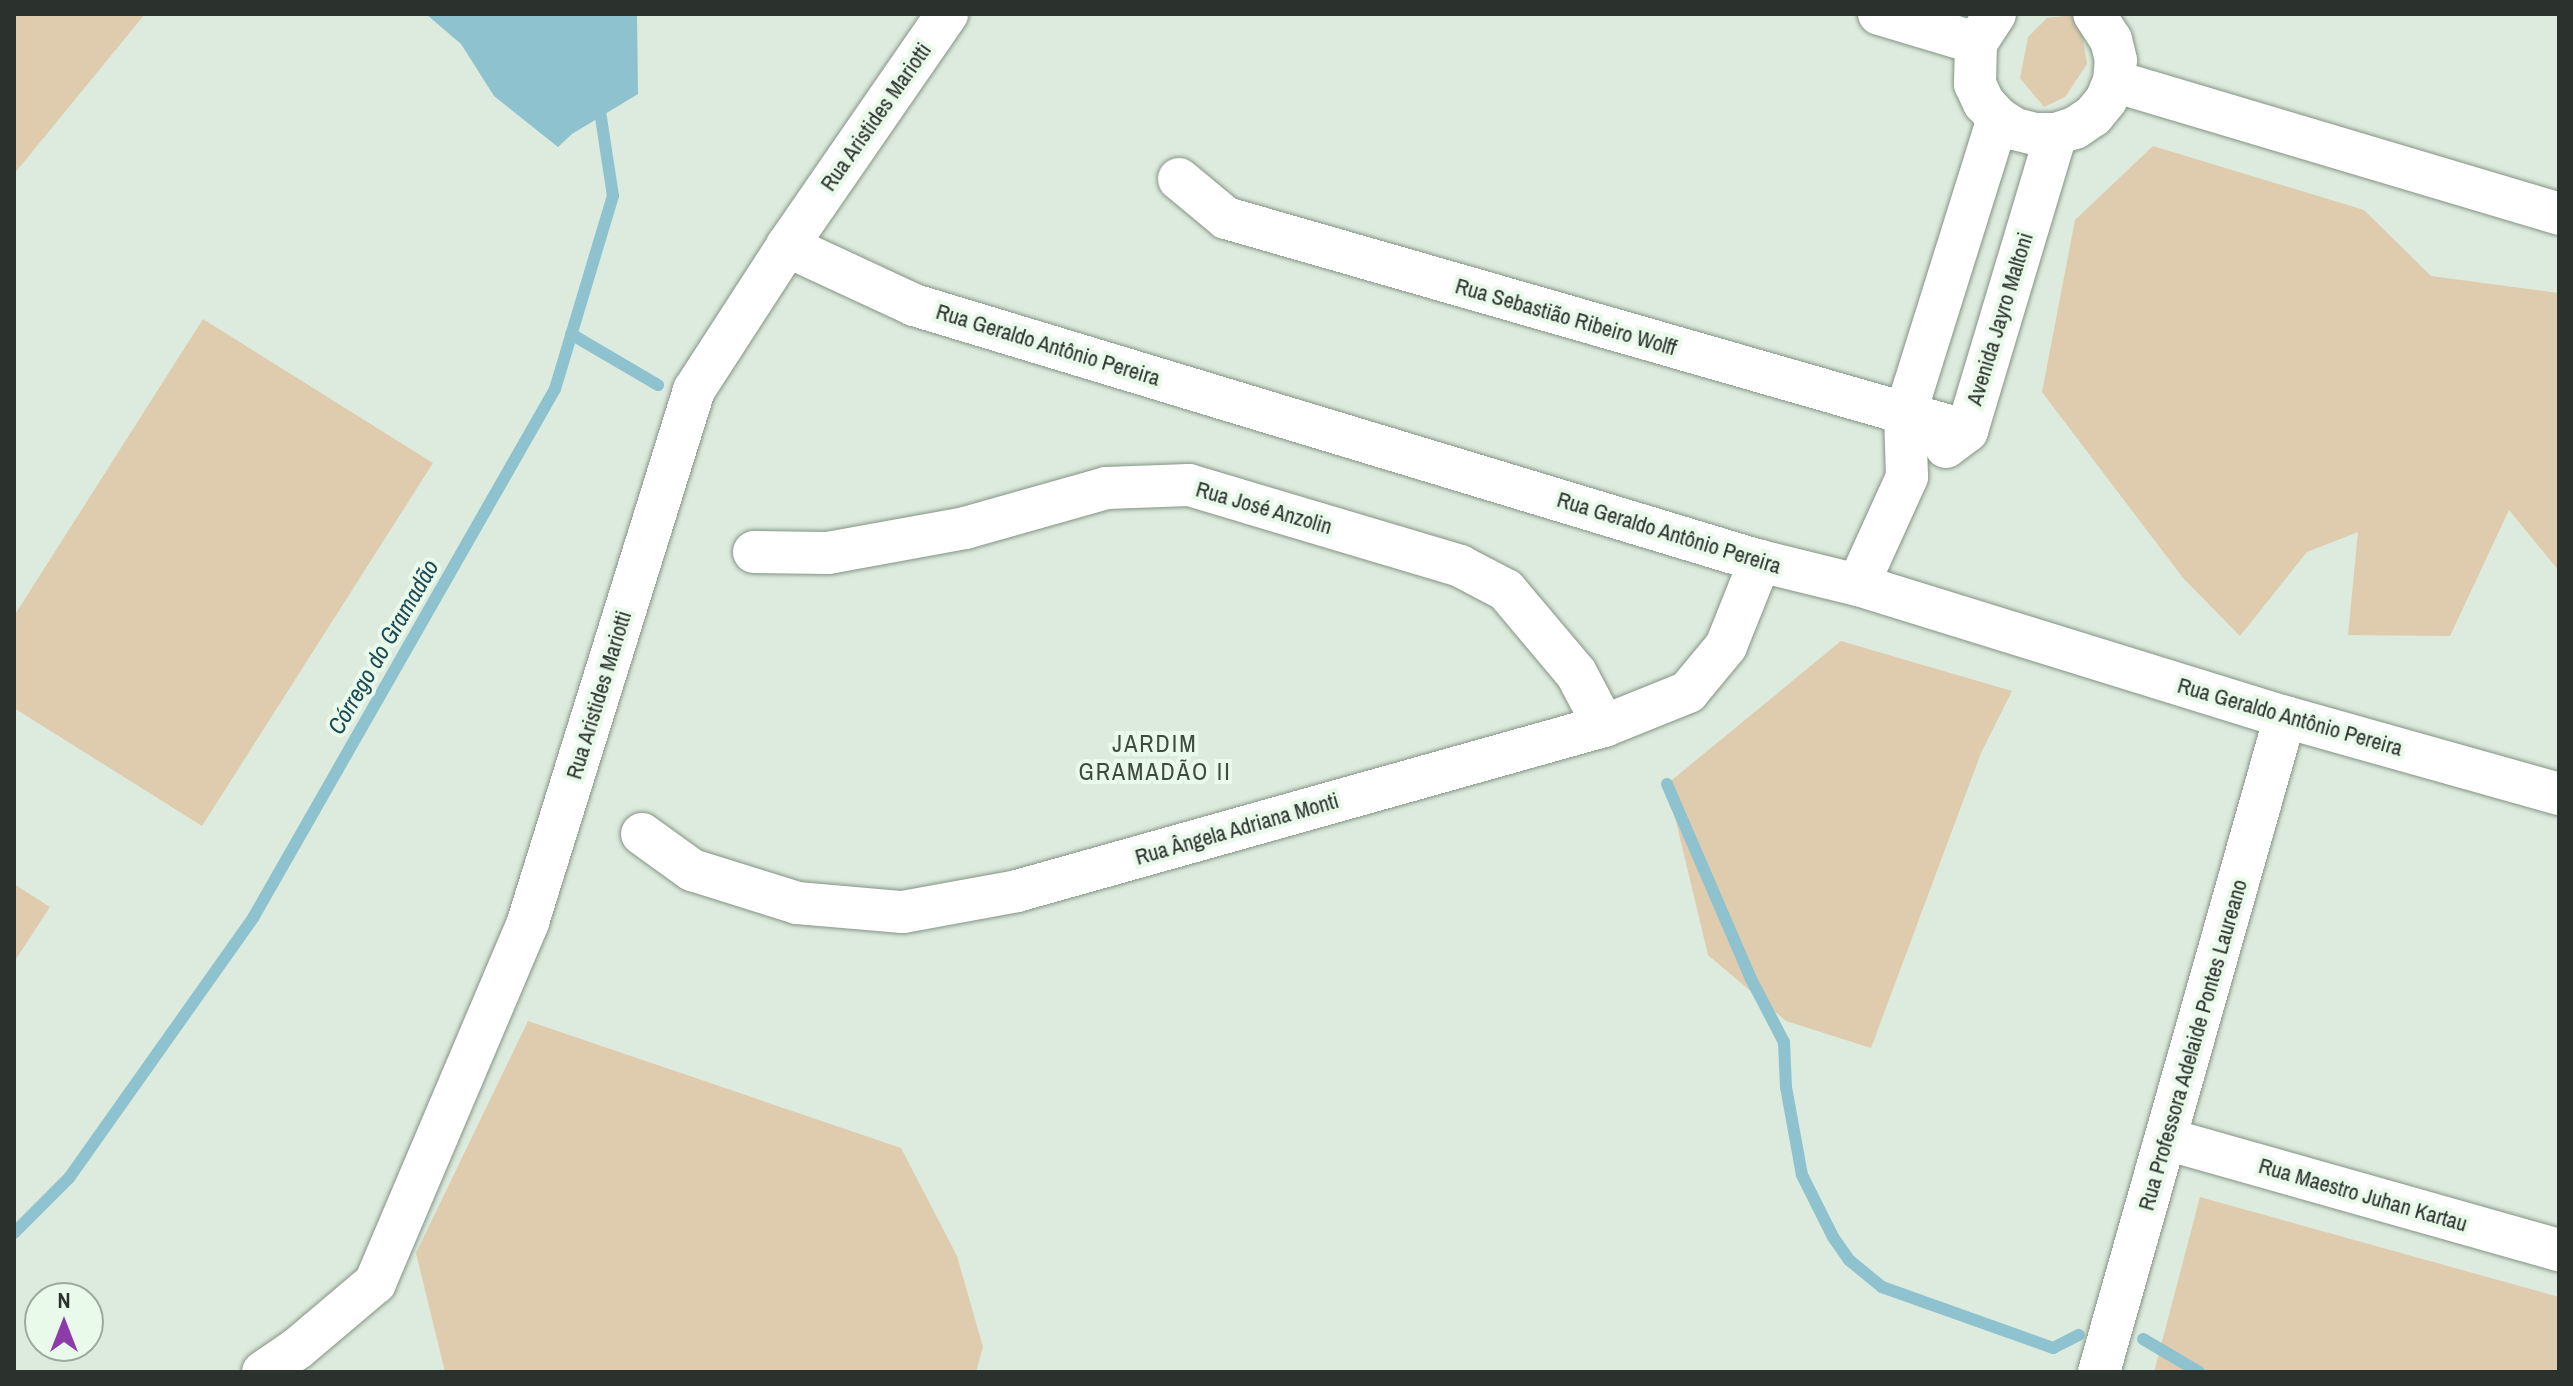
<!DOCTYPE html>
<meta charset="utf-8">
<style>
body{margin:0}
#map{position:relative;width:2573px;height:1386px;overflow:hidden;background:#dcebdd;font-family:"Archivo Narrow",sans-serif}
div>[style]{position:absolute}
.green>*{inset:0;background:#dfccae}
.water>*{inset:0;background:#8ec2cf}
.stream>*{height:12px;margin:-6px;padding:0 6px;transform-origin:6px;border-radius:6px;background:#8ec2cf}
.roads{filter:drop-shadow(0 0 2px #859386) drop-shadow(0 0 2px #859386)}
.minor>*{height:42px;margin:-21px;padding:0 21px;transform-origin:21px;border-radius:21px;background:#fff}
span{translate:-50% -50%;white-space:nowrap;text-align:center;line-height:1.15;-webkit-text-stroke:8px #e9f9ea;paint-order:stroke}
.street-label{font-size:22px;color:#2b312c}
.water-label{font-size:24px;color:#1d4b55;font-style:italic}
.neighbourhood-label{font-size:24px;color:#3f4b40;letter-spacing:2px}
.frame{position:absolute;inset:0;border:16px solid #2b312c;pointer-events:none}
.north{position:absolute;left:24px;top:1282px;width:80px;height:80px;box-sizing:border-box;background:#e9f9ea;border:2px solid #9da99e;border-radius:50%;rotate:0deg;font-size:22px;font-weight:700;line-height:32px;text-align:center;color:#2b312c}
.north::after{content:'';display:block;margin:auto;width:28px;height:36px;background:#8e3baa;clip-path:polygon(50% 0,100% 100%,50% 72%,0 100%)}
</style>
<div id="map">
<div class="green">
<i style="clip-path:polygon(14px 14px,145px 14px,14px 174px)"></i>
<i style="clip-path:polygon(2072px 15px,2082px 33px,2087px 64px,2065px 97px,2044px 107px,2020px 78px,2028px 37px,2047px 18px)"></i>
<i style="clip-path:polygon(2153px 146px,2364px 210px,2431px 276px,2559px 293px,2559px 571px,2509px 510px,2450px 636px,2348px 635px,2358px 532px,2307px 552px,2240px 636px,2183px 578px,2042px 392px,2075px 220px)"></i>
<i style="clip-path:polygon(203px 319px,433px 463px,202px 826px,14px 708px,14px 616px)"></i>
<i style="clip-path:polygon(1841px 641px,2012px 691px,1981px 753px,1871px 1048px,1786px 1021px,1708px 955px,1667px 784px)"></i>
<i style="clip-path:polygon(14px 884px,50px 907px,14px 962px)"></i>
<i style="clip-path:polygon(528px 1021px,901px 1148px,957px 1256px,983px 1347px,976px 1372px,445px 1372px,416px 1253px)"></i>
<i style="clip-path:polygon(2200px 1197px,2559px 1297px,2559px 1372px,2154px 1372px)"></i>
</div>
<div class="water">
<i style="clip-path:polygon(426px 14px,637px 14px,638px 94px,572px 134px,558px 147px,494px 96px,461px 44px)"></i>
</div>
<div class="stream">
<i style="left:571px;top:334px;width:101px;rotate:30.4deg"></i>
<i style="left:1667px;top:784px;width:212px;rotate:66.7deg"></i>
<i style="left:1751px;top:979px;width:71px;rotate:62.4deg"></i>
<i style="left:1784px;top:1042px;width:45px;rotate:87.5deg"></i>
<i style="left:1786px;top:1087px;width:89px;rotate:79.7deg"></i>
<i style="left:1802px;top:1175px;width:69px;rotate:63.4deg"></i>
<i style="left:1833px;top:1237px;width:28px;rotate:55deg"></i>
<i style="left:1849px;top:1260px;width:43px;rotate:39.3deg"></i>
<i style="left:1882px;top:1287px;width:182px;rotate:19.6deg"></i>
<i style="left:2053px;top:1348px;width:29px;rotate:-27deg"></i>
<i style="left:14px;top:1233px;width:78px;rotate:-45deg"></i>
<i style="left:69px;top:1178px;width:319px;rotate:-54.7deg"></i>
<i style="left:253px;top:918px;width:609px;rotate:-60.28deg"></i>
<i style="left:555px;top:389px;width:202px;rotate:-73.3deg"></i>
<i style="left:613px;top:196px;width:93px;rotate:-98.7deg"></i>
<i style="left:2143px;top:1339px;width:65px;rotate:30.5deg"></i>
</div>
<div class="roads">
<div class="minor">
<i style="left:1879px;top:14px;width:101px;rotate:16.6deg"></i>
<i style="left:1995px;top:14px;width:35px;rotate:123deg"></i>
<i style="left:1976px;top:43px;width:41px;rotate:91.4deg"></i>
<i style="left:1975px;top:84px;width:21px;rotate:65deg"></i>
<i style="left:1984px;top:103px;width:21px;rotate:47deg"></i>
<i style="left:1998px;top:118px;width:20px;rotate:33deg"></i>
<i style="left:2015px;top:129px;width:21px;rotate:14deg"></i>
<i style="left:2035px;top:134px;width:21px"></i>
<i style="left:2056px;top:134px;width:20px;rotate:-18deg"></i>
<i style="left:2075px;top:128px;width:22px;rotate:-34deg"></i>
<i style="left:2093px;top:116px;width:21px;rotate:-51deg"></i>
<i style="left:2106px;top:100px;width:21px;rotate:-67deg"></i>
<i style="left:2114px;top:81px;width:21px;rotate:-85deg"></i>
<i style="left:2116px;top:60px;width:21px;rotate:-104deg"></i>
<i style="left:2111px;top:40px;width:31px;rotate:-123deg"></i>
<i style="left:2114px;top:81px;width:464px;rotate:16.6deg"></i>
<i style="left:1179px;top:179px;width:61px;rotate:39.7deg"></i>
<i style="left:1226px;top:218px;width:771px;rotate:16.04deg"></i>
<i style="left:787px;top:246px;width:140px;rotate:24.9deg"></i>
<i style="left:914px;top:305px;width:884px;rotate:16.84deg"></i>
<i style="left:1760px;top:561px;width:101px;rotate:13.8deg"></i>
<i style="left:1858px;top:585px;width:447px;rotate:17.2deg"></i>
<i style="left:2285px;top:717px;width:285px;rotate:15.7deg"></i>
<i style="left:1946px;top:447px;width:26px;rotate:-37deg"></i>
<i style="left:1967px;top:431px;width:310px;rotate:-73.3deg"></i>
<i style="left:754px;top:552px;width:74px;rotate:0.8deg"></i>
<i style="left:828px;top:553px;width:139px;rotate:-10.3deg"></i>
<i style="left:965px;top:528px;width:147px;rotate:-15.8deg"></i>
<i style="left:1106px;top:488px;width:83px;rotate:-2.1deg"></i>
<i style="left:1189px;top:485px;width:283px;rotate:16.6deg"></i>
<i style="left:1460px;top:566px;width:52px;rotate:27.6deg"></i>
<i style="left:1506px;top:590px;width:109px;rotate:49.9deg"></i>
<i style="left:1576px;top:673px;width:60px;rotate:62.2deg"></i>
<i style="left:1858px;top:585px;width:119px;rotate:-65.6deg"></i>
<i style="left:1907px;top:477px;width:62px;rotate:-91.8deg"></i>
<i style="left:1905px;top:415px;width:311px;rotate:-72.6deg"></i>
<i style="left:642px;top:834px;width:62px;rotate:35.8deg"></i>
<i style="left:692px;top:870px;width:110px;rotate:17.4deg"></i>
<i style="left:797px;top:903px;width:106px;rotate:4.9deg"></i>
<i style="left:903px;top:912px;width:116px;rotate:-10.4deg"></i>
<i style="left:1017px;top:891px;width:610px;rotate:-15.7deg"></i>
<i style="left:1604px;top:726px;width:91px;rotate:-22deg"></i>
<i style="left:1688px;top:692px;width:60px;rotate:-50.4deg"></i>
<i style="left:1726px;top:646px;width:92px;rotate:-68.2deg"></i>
<i style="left:2166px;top:1139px;width:408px;rotate:15.8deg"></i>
<i style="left:263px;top:1372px;width:42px;rotate:-34.4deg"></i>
<i style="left:298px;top:1348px;width:101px;rotate:-40.2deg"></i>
<i style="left:375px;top:1283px;width:392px;rotate:-67deg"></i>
<i style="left:528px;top:922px;width:557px;rotate:-72.67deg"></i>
<i style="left:694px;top:390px;width:171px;rotate:-57.1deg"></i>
<i style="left:787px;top:246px;width:282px;rotate:-55.4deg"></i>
<i style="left:2099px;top:1372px;width:681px;rotate:-74.15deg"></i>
</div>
</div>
<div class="street-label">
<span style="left:876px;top:117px;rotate:-55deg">Rua Aristides Mariotti</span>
<span style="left:1566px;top:317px;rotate:16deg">Rua Sebastião Ribeiro Wolff</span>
<span style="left:2000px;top:319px;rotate:-73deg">Avenida Jayro Maltoni</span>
<span style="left:1048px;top:345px;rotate:17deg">Rua Geraldo Antônio Pereira</span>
<span style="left:1264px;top:508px;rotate:16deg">Rua José Anzolin</span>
<span style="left:1669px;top:533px;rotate:17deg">Rua Geraldo Antônio Pereira</span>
<span style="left:599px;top:695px;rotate:-73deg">Rua Aristides Mariotti</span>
<span style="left:2290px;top:717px;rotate:16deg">Rua Geraldo Antônio Pereira</span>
<span style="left:1237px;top:829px;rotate:-16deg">Rua Ângela Adriana Monti</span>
<span style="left:2193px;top:1045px;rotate:-74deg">Rua Professora Adelaide Pontes Laureano</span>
<span style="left:2363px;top:1195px;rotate:16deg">Rua Maestro Juhan Kartau</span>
</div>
<div class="water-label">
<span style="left:383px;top:647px;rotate:-60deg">Córrego do Gramadão</span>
</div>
<div class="neighbourhood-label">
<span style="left:1155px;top:758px">JARDIM<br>GRAMADÃO II</span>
</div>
<div class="frame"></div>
<div class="north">N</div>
</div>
